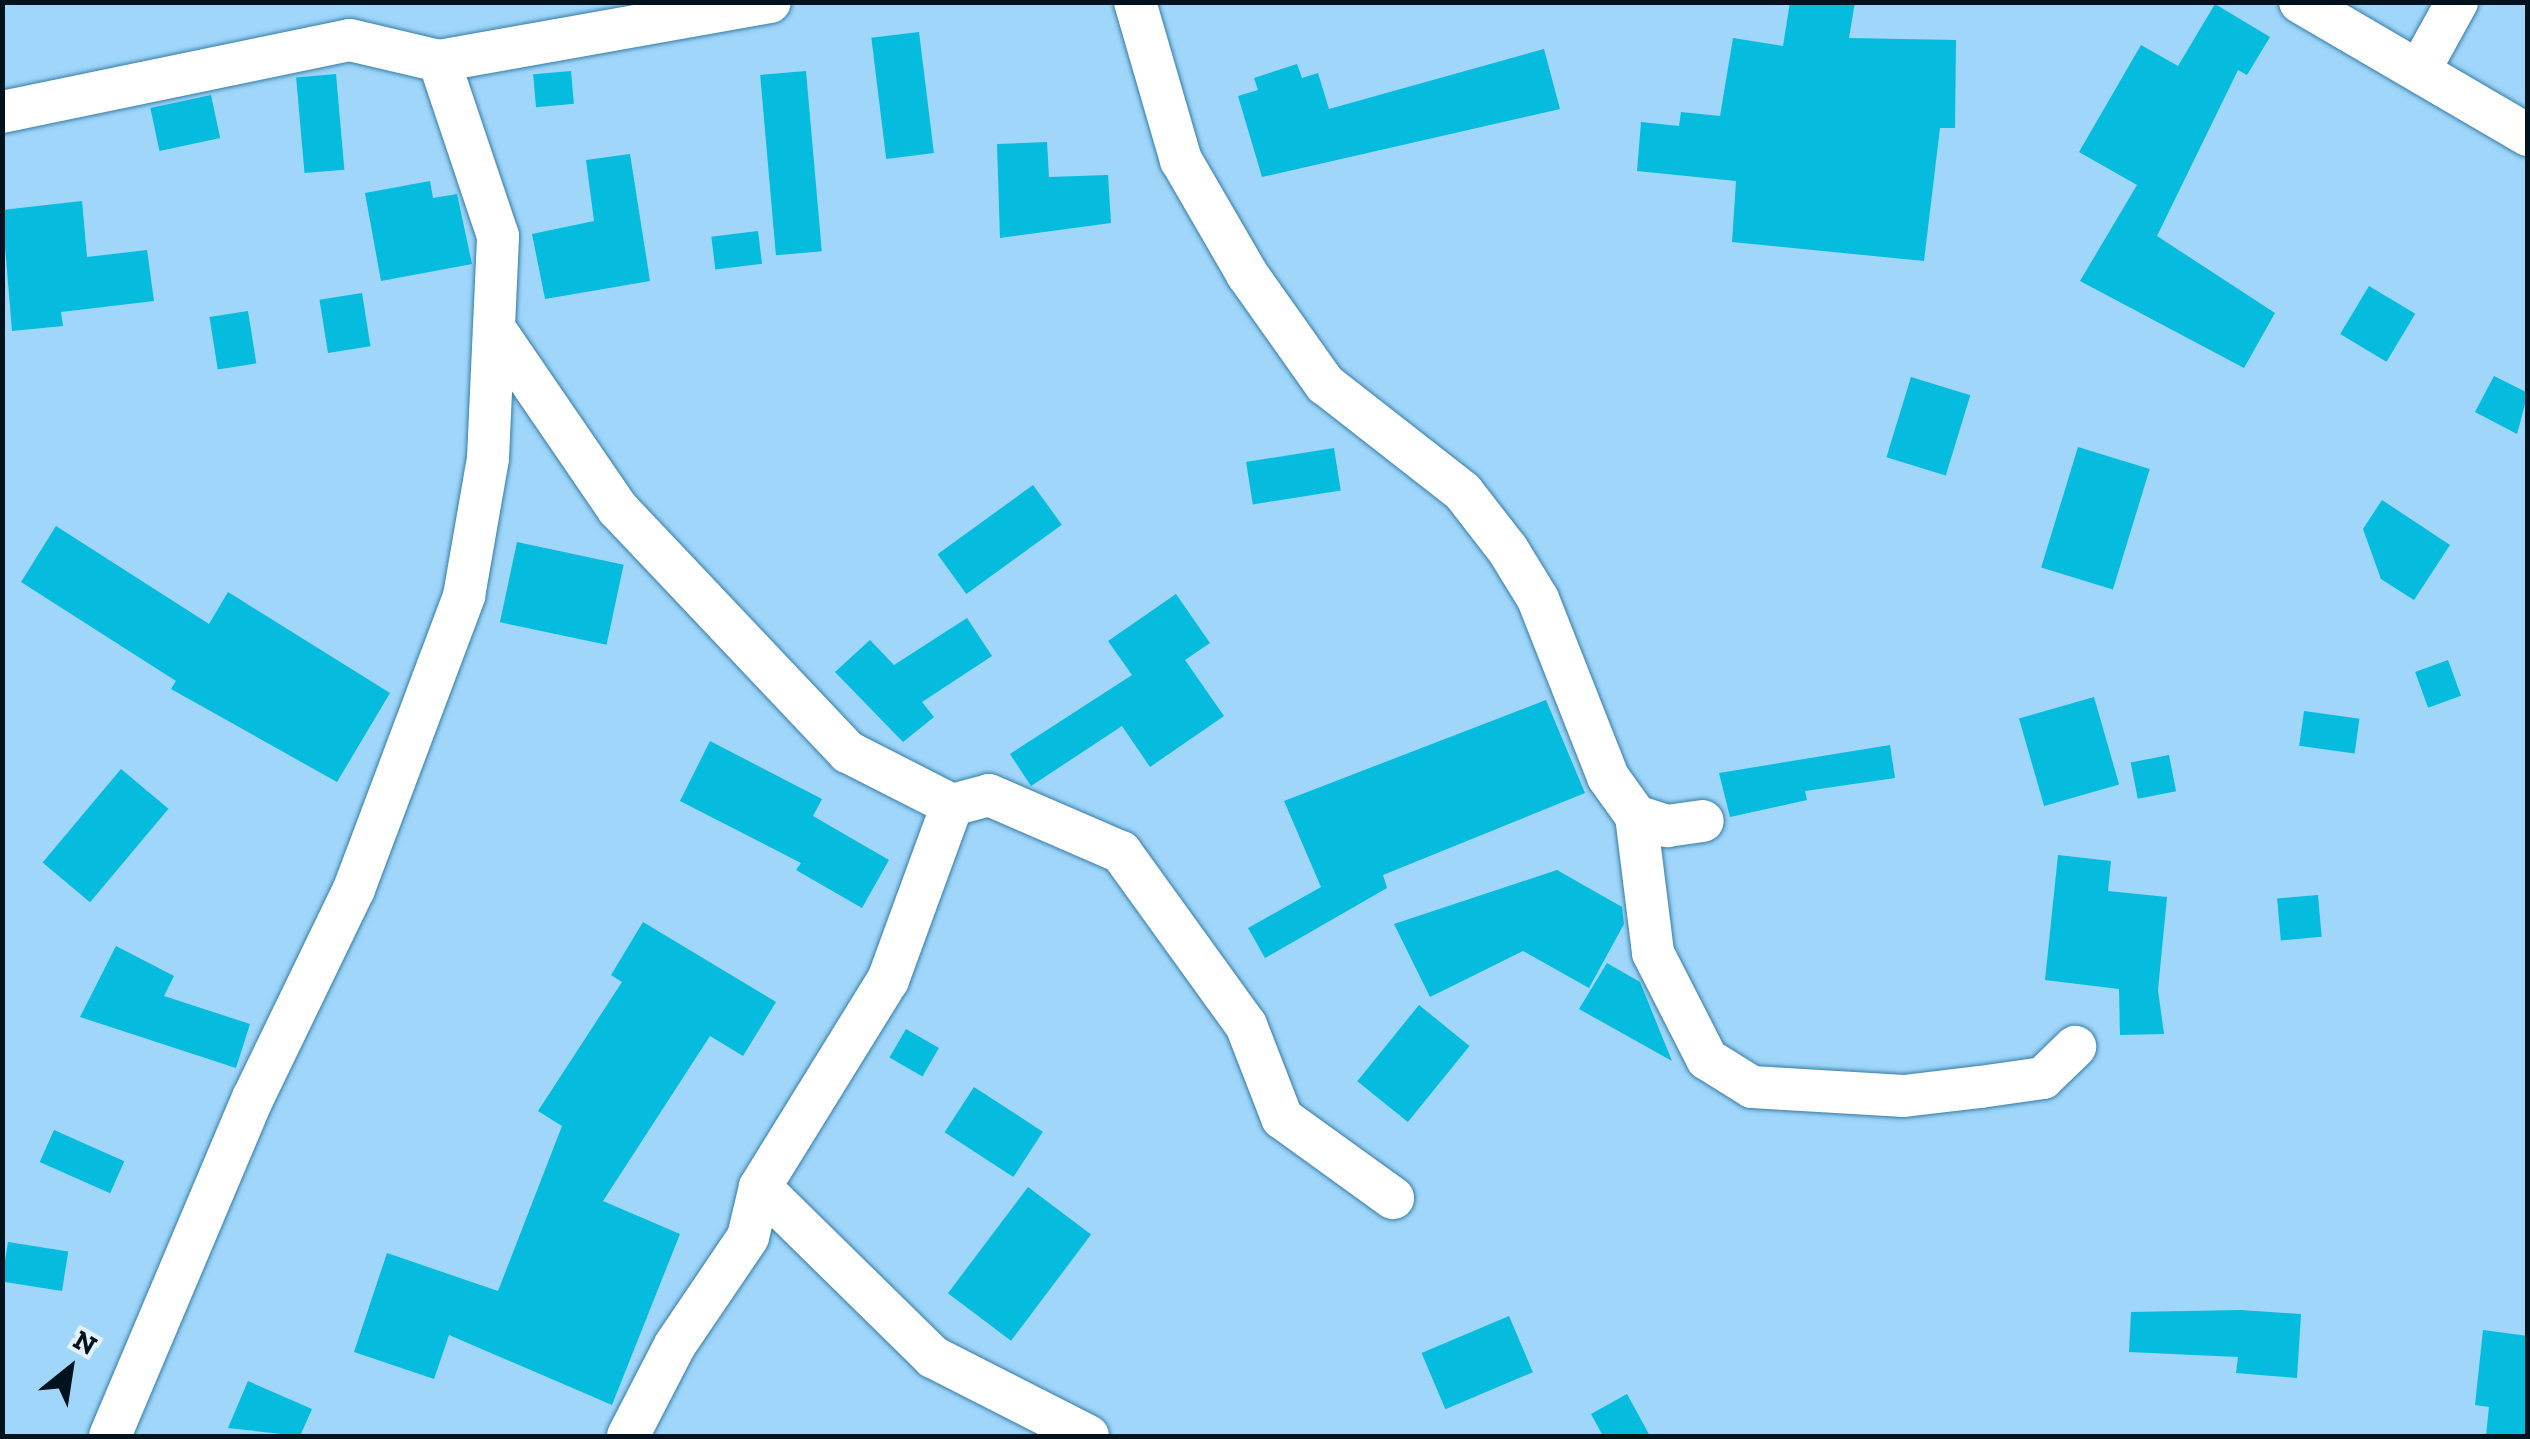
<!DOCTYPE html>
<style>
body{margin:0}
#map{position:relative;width:2530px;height:1439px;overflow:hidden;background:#9fd6fa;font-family:"Zilla Slab",serif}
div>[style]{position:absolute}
.building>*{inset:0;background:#05bbde;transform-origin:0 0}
.roads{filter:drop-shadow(0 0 2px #377ca6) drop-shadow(0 0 2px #377ca6)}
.minor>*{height:42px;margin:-21px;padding:0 21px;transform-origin:21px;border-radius:21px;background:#fff}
span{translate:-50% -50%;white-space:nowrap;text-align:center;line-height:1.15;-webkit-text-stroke:8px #e4f1fa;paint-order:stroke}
.frame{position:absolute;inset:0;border:5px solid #00121e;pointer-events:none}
.north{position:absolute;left:20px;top:1319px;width:100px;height:100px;-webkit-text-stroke:8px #e4f1fa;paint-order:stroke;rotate:30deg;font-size:28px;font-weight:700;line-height:40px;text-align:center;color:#00121e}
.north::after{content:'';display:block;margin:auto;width:35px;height:45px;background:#00121e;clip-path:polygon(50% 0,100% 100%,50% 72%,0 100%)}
</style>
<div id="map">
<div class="building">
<i style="clip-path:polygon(1790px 2px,1855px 2px,1849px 38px,1956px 40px,1955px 128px,1940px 128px,1924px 261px,1732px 242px,1736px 181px,1637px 171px,1641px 122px,1679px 126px,1681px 112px,1720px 116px,1733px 38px,1783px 46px)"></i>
<i style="clip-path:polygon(2215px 4px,2270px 37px,2247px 75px,2238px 70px,2157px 236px,2275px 313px,2244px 368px,2080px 281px,2137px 185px,2079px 152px,2141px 45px,2178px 66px)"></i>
<i style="left:919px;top:32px;width:122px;height:48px;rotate:83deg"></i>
<i style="clip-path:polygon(1544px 49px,1560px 109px,1262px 177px,1238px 96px,1258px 90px,1254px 78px,1297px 64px,1302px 78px,1318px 73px,1329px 109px)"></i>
<i style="left:571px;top:71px;width:33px;height:38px;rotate:85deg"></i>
<i style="left:806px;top:71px;width:181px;height:46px;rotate:85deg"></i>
<i style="left:336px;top:74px;width:96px;height:40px;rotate:85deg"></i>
<i style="left:211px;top:95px;width:44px;height:62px;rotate:78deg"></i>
<i style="clip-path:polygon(1047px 142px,1049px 177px,1108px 175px,1111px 223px,1000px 238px,997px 144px)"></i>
<i style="clip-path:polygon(630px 154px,650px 281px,545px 299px,532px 234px,594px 221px,586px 160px)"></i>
<i style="clip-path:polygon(430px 181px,433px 198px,457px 194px,472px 264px,381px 281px,365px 193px)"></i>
<i style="clip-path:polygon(82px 201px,87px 257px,147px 250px,154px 301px,61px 312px,63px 326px,12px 331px,2px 210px)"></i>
<i style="left:758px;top:231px;width:33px;height:47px;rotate:83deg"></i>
<i style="left:2369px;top:286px;width:54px;height:56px;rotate:31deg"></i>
<i style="left:362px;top:293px;width:54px;height:43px;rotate:81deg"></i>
<i style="left:248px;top:311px;width:53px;height:39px;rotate:81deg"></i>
<i style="clip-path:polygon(2494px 376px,2528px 393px,2517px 434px,2475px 412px)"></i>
<i style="left:1911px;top:377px;width:62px;height:84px;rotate:17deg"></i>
<i style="left:2078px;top:447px;width:75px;height:126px;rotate:17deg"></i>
<i style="left:1334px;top:448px;width:43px;height:89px;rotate:81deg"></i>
<i style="left:1033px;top:485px;width:49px;height:118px;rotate:54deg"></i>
<i style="clip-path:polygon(2382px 500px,2450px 545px,2414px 600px,2381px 579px,2363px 529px)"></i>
<i style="clip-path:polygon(56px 526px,209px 624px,228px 592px,390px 693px,337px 782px,171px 689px,176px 681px,21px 582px)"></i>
<i style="left:517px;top:542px;width:109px;height:82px;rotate:12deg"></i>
<i style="clip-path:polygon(1176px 594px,1210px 643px,1185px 660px,1224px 716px,1150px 767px,1122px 726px,1031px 786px,1010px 754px,1132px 675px,1108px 641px)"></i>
<i style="clip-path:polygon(967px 618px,992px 656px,922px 702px,934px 717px,903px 742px,835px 672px,870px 640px,894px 665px)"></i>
<i style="left:2448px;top:660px;width:38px;height:35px;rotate:70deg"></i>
<i style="left:2094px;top:697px;width:91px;height:78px;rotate:74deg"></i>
<i style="clip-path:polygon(1546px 700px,1585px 793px,1383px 875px,1387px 888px,1265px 958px,1248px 928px,1321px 887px,1284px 801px)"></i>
<i style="left:2304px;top:711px;width:56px;height:35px;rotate:8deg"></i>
<i style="clip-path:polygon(710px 741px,822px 799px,813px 816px,889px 860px,862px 908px,796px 870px,801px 863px,680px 801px)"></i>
<i style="clip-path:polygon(1890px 745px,1895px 778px,1805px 791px,1807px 800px,1730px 817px,1719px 773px)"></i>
<i style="left:2169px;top:755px;width:37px;height:39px;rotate:79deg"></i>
<i style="left:121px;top:769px;width:62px;height:122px;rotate:40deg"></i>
<i style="clip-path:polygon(2058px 855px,2111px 861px,2108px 891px,2167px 897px,2158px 990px,2164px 1034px,2120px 1035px,2119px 989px,2045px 980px)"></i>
<i style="clip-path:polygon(1557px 870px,1622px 907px,1624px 924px,1589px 988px,1523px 951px,1430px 997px,1394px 924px)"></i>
<i style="left:2318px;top:895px;width:42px;height:41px;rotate:85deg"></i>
<i style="clip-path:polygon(643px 922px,776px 1002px,743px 1056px,710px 1036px,603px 1201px,680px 1234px,612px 1405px,449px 1335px,434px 1379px,354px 1352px,387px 1253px,498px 1291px,562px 1126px,538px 1111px,622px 982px,611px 975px)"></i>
<i style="clip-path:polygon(116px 946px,174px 976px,164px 996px,250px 1024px,236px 1068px,80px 1017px)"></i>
<i style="clip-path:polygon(1607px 963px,1640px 982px,1672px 1061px,1579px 1009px)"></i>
<i style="left:1419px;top:1005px;width:65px;height:98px;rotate:39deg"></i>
<i style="left:906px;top:1029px;width:38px;height:33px;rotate:30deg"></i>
<i style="left:974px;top:1087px;width:82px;height:54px;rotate:33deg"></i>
<i style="left:54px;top:1130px;width:77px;height:35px;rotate:24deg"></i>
<i style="left:1028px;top:1187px;width:79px;height:133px;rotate:37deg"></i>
<i style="left:8px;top:1242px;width:61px;height:40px;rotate:9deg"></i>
<i style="clip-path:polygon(2241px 1310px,2301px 1314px,2297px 1378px,2236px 1373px,2238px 1357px,2129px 1352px,2131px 1312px)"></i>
<i style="left:1509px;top:1316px;width:61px;height:95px;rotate:67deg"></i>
<i style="clip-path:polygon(2483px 1330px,2528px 1336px,2528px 1436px,2486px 1436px,2489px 1407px,2475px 1405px)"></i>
<i style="clip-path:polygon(248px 1381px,312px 1409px,300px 1436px,228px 1428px)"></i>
<i style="clip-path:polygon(1627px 1394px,1650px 1436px,1603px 1436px,1591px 1414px)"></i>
</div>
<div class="roads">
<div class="minor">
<i style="left:1135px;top:2px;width:165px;rotate:73.8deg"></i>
<i style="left:1181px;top:160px;width:132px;rotate:59.9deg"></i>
<i style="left:1247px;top:274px;width:135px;rotate:54.7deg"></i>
<i style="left:1325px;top:384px;width:175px;rotate:38deg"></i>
<i style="left:1463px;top:492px;width:73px;rotate:52.2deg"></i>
<i style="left:1508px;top:550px;width:57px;rotate:58.5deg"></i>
<i style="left:1538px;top:599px;width:191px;rotate:68.5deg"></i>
<i style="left:1608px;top:777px;width:48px;rotate:54.3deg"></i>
<i style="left:1636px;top:816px;width:33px;rotate:18deg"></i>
<i style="left:1667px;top:826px;width:36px;rotate:-8deg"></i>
<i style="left:2300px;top:2px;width:264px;rotate:30.3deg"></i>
<i style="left:2420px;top:69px;width:77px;rotate:-61.1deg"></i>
<i style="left:2px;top:112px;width:355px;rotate:-11.7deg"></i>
<i style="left:350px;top:40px;width:91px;rotate:13.3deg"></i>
<i style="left:439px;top:61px;width:336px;rotate:-10.1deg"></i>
<i style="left:494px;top:328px;width:219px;rotate:55.6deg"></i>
<i style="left:618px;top:509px;width:335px;rotate:46.6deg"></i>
<i style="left:848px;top:752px;width:117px;rotate:27deg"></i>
<i style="left:952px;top:805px;width:38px;rotate:-15deg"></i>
<i style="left:989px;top:795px;width:144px;rotate:23.4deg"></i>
<i style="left:1121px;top:852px;width:213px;rotate:54.2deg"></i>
<i style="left:1246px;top:1025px;width:100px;rotate:68.8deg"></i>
<i style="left:1282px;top:1118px;width:137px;rotate:35.8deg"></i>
<i style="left:1636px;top:816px;width:138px;rotate:82.9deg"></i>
<i style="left:1653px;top:953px;width:119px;rotate:63deg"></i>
<i style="left:1707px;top:1059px;width:53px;rotate:31.9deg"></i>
<i style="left:1752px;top:1087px;width:152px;rotate:3.4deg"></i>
<i style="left:1904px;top:1096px;width:77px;rotate:-6.8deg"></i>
<i style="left:1980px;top:1087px;width:64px;rotate:-8.1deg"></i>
<i style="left:2043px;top:1078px;width:45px;rotate:-44.1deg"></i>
<i style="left:760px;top:1187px;width:243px;rotate:44.5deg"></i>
<i style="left:933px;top:1357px;width:174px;rotate:27deg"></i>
<i style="left:110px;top:1436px;width:367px;rotate:-67.1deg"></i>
<i style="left:253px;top:1098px;width:232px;rotate:-64.2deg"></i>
<i style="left:354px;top:889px;width:313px;rotate:-69.4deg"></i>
<i style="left:464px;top:596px;width:140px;rotate:-80.1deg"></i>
<i style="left:488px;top:458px;width:222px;rotate:-87.4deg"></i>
<i style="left:498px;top:236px;width:185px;rotate:-108.6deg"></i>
<i style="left:628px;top:1436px;width:102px;rotate:-62.7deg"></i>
<i style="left:675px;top:1345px;width:130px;rotate:-55.9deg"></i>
<i style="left:748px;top:1237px;width:51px;rotate:-76.5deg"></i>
<i style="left:760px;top:1187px;width:243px;rotate:-58.3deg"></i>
<i style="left:888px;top:980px;width:186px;rotate:-69.9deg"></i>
</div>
</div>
<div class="frame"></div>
<div class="north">N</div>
</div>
